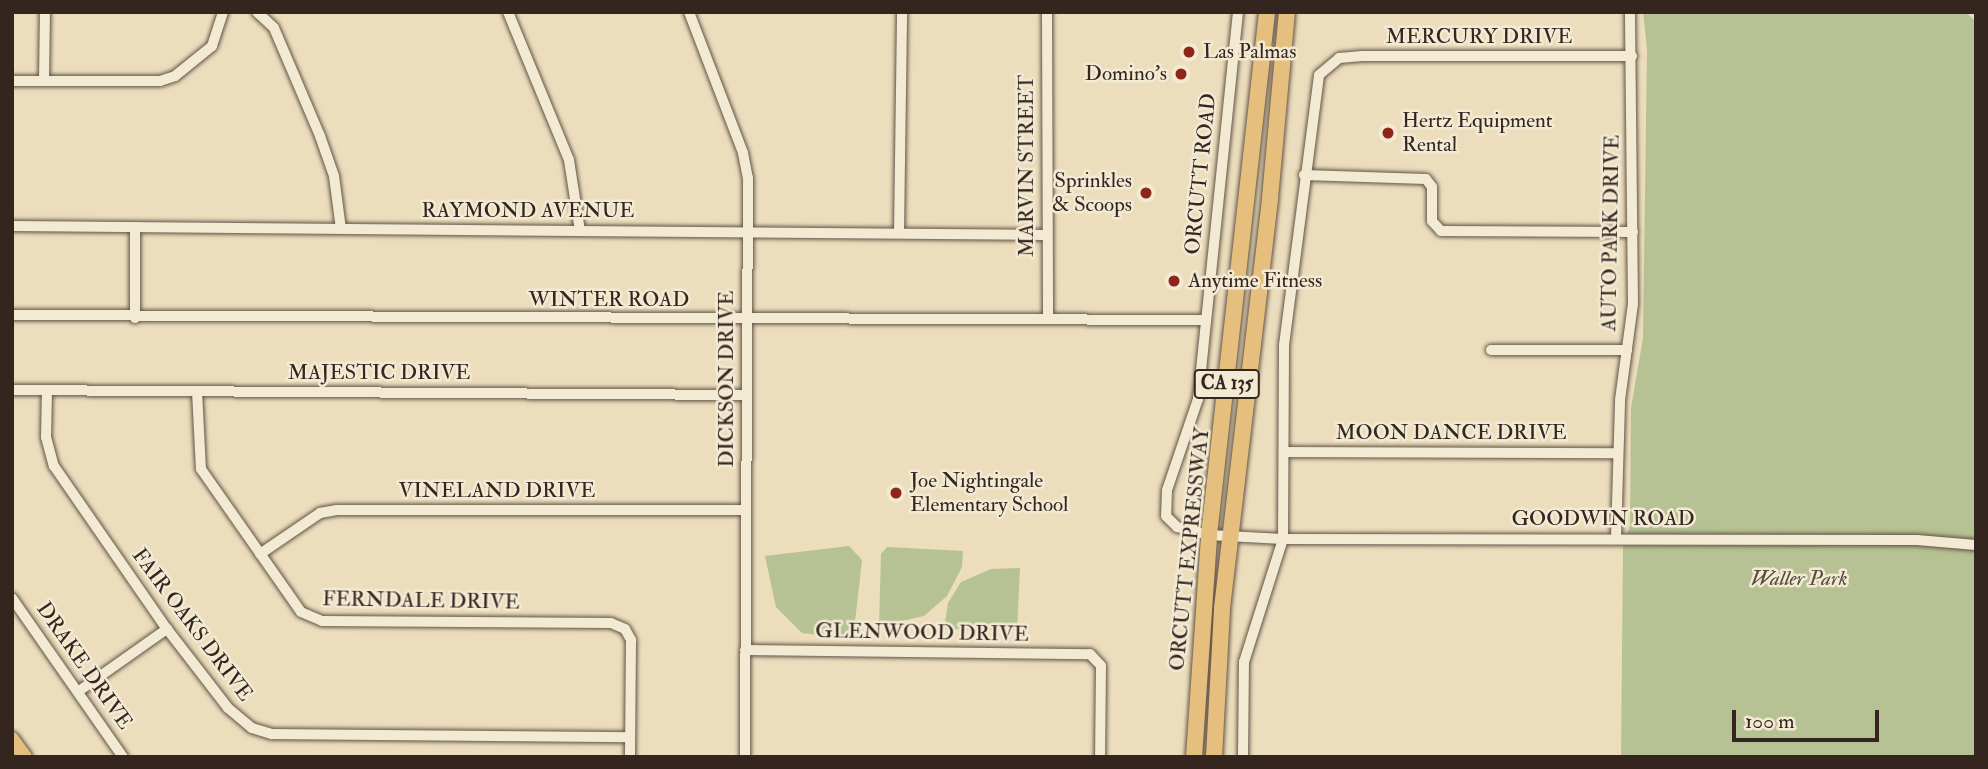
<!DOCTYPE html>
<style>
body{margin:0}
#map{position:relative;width:1988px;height:769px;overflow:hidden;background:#ecdebd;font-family:"IM FELL Double Pica",serif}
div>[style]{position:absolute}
.green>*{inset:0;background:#b6c293}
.roads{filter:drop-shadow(0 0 2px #625446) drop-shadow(0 0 2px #625446)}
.minor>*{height:10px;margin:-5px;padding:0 5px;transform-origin:5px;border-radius:5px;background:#f3ead4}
.major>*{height:14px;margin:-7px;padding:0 7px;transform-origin:7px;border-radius:7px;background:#e6bf7e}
.highway>*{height:16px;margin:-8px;padding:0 8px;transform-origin:8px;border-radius:8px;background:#e6bf7e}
.dots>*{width:19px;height:19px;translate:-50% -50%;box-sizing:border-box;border:4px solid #f3ead4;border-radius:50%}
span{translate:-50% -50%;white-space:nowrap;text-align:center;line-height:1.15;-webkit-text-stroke:5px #f3ead4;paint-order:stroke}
.shield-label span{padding:2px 5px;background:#f3ead4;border:2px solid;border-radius:5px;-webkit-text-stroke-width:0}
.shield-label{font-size:19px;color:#34261f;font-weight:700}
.street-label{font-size:21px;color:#34261f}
.poi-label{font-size:21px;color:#34261f}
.left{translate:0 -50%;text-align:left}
.right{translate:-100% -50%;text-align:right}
.park-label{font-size:21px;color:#544d3c;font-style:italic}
.frame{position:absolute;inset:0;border:14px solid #34261f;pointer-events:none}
.scale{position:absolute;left:1732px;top:710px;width:147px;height:32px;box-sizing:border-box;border:4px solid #34261f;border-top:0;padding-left:9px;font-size:21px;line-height:24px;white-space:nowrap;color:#34261f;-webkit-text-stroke:5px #f3ead4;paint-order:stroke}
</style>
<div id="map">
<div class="green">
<i style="clip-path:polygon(1643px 12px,1966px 12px,1976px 22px,1976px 757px,1621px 757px,1623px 547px,1630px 526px,1631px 408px,1643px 338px,1647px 49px)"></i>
<i style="clip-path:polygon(849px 546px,862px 560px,853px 639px,802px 633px,776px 607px,765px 556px)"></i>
<i style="clip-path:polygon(887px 547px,963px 551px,962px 567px,947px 596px,924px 616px,879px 626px,881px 554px)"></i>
<i style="clip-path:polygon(1020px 568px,1017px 630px,944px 629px,948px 603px,961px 582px,991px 569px)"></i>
</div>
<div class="roads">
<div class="minor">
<i style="left:257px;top:12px;width:23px;rotate:43deg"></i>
<i style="left:274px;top:28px;width:117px;rotate:66.9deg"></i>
<i style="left:320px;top:136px;width:42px;rotate:70.7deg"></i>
<i style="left:334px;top:176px;width:53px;rotate:82.5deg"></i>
<i style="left:508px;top:12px;width:160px;rotate:67.6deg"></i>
<i style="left:569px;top:160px;width:72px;rotate:81.2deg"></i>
<i style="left:689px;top:12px;width:151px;rotate:69deg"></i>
<i style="left:743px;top:153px;width:25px;rotate:79deg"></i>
<i style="left:748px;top:178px;width:579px;rotate:90.3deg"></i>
<i style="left:1047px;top:12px;width:307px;rotate:89.8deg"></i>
<i style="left:1238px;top:12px;width:389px;rotate:95.9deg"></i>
<i style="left:1198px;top:399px;width:96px;rotate:108.8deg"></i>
<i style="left:1167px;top:490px;width:26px;rotate:92deg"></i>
<i style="left:1166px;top:516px;width:16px;rotate:45deg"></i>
<i style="left:1177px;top:527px;width:33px;rotate:14deg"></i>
<i style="left:1209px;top:535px;width:74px;rotate:3.1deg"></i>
<i style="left:1283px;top:539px;width:634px;rotate:0.09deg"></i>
<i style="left:1917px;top:540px;width:59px;rotate:4.8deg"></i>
<i style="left:12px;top:81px;width:148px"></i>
<i style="left:160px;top:81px;width:16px;rotate:-18deg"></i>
<i style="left:175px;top:76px;width:48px;rotate:-39deg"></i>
<i style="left:212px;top:46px;width:36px;rotate:-72deg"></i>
<i style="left:44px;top:81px;width:69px;rotate:-89.2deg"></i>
<i style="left:1304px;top:175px;width:122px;rotate:1.9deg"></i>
<i style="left:1426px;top:179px;width:10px;rotate:53deg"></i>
<i style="left:1432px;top:187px;width:34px;rotate:90deg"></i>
<i style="left:1432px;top:221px;width:13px;rotate:48deg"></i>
<i style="left:1441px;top:231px;width:192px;rotate:0.3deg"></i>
<i style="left:12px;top:226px;width:1032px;rotate:0.5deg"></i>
<i style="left:899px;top:233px;width:221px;rotate:-89.2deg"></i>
<i style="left:12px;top:315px;width:1193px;rotate:0.24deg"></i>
<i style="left:135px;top:318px;width:91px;rotate:-90deg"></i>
<i style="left:1491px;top:350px;width:136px"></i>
<i style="left:12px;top:390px;width:734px;rotate:0.39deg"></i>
<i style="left:47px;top:390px;width:47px;rotate:91.2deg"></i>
<i style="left:46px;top:437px;width:30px;rotate:75deg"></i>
<i style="left:54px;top:466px;width:198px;rotate:55.3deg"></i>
<i style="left:167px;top:629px;width:100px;rotate:52.3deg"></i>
<i style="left:228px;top:708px;width:31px;rotate:40deg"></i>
<i style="left:252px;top:728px;width:21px;rotate:17deg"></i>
<i style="left:272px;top:734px;width:358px;rotate:0.5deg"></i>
<i style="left:197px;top:391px;width:78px;rotate:87.1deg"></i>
<i style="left:201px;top:469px;width:174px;rotate:55deg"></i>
<i style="left:301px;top:612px;width:23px;rotate:23deg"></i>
<i style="left:322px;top:621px;width:289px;rotate:0.4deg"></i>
<i style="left:611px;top:623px;width:15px;rotate:23deg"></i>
<i style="left:625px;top:629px;width:13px;rotate:61deg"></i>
<i style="left:631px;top:640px;width:117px;rotate:90.5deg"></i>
<i style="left:1285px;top:452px;width:333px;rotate:0.2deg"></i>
<i style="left:1616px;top:538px;width:138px;rotate:-88.3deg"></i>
<i style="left:1620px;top:400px;width:97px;rotate:-82.3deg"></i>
<i style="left:1633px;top:304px;width:292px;rotate:-90.6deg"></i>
<i style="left:260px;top:554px;width:73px;rotate:-34.3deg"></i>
<i style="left:320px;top:513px;width:17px;rotate:-10deg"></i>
<i style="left:337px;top:510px;width:409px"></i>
<i style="left:12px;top:598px;width:194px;rotate:55.1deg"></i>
<i style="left:745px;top:650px;width:345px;rotate:0.7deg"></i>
<i style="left:1090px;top:654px;width:16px;rotate:47deg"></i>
<i style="left:1101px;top:666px;width:91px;rotate:90.6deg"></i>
<i style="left:79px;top:691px;width:108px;rotate:-35.2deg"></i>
<i style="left:1243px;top:757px;width:95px;rotate:-89.4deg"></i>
<i style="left:1244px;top:662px;width:129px;rotate:-72.4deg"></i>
<i style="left:1283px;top:539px;width:194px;rotate:-89.7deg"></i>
<i style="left:1284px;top:345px;width:272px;rotate:-82.6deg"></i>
<i style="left:1319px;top:75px;width:26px;rotate:-40deg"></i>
<i style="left:1339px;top:58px;width:23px;rotate:-5deg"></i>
<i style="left:1362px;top:56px;width:270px"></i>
</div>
<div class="major">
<i style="left:12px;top:739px;width:22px;rotate:54deg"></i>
</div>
<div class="highway">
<i style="left:1194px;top:757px;width:223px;rotate:-86.1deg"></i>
<i style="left:1209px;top:535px;width:526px;rotate:-83.67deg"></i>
<i style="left:1214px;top:757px;width:149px;rotate:-86.9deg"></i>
<i style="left:1222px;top:608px;width:413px;rotate:-83.3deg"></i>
<i style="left:1270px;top:198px;width:187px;rotate:-84.8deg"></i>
</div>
</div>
<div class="dots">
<i style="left:1189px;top:52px;background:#8f2418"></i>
<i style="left:1181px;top:74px;background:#8f2418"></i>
<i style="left:1388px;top:133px;background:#8f2418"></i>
<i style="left:1146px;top:193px;background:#8f2418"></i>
<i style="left:1174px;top:281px;background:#8f2418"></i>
<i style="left:896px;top:493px;background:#8f2418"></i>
</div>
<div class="shield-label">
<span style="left:1227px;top:384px">CA 135</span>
</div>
<div class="street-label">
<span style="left:1479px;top:37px">MERCURY DRIVE</span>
<span style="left:1027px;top:166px;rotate:-90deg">MARVIN STREET</span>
<span style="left:1201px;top:174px;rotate:-84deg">ORCUTT ROAD</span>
<span style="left:528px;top:211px">RAYMOND AVENUE</span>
<span style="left:1611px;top:233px;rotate:-89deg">AUTO PARK DRIVE</span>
<span style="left:609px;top:300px">WINTER ROAD</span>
<span style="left:379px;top:373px">MAJESTIC DRIVE</span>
<span style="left:727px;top:379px;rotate:-90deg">DICKSON DRIVE</span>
<span style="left:1451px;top:433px">MOON DANCE DRIVE</span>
<span style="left:497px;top:491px">VINELAND DRIVE</span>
<span style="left:1603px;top:519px">GOODWIN ROAD</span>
<span style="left:1190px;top:549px;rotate:-84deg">ORCUTT EXPRESSWAY</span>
<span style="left:421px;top:601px;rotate:1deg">FERNDALE DRIVE</span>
<span style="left:192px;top:625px;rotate:53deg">FAIR OAKS DRIVE</span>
<span style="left:922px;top:633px;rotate:1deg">GLENWOOD DRIVE</span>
<span style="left:84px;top:666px;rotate:55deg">DRAKE DRIVE</span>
</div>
<div class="poi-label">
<span class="left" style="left:1203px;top:52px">Las Palmas</span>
<span class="right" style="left:1167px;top:74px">Domino's</span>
<span class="left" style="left:1402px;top:133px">Hertz Equipment<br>Rental</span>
<span class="right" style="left:1132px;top:193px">Sprinkles<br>&amp; Scoops</span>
<span class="left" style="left:1188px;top:281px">Anytime Fitness</span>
<span class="left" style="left:910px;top:493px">Joe Nightingale<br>Elementary School</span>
</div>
<div class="park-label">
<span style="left:1799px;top:579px">Waller Park</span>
</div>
<div class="frame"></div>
<div class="scale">100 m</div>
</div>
